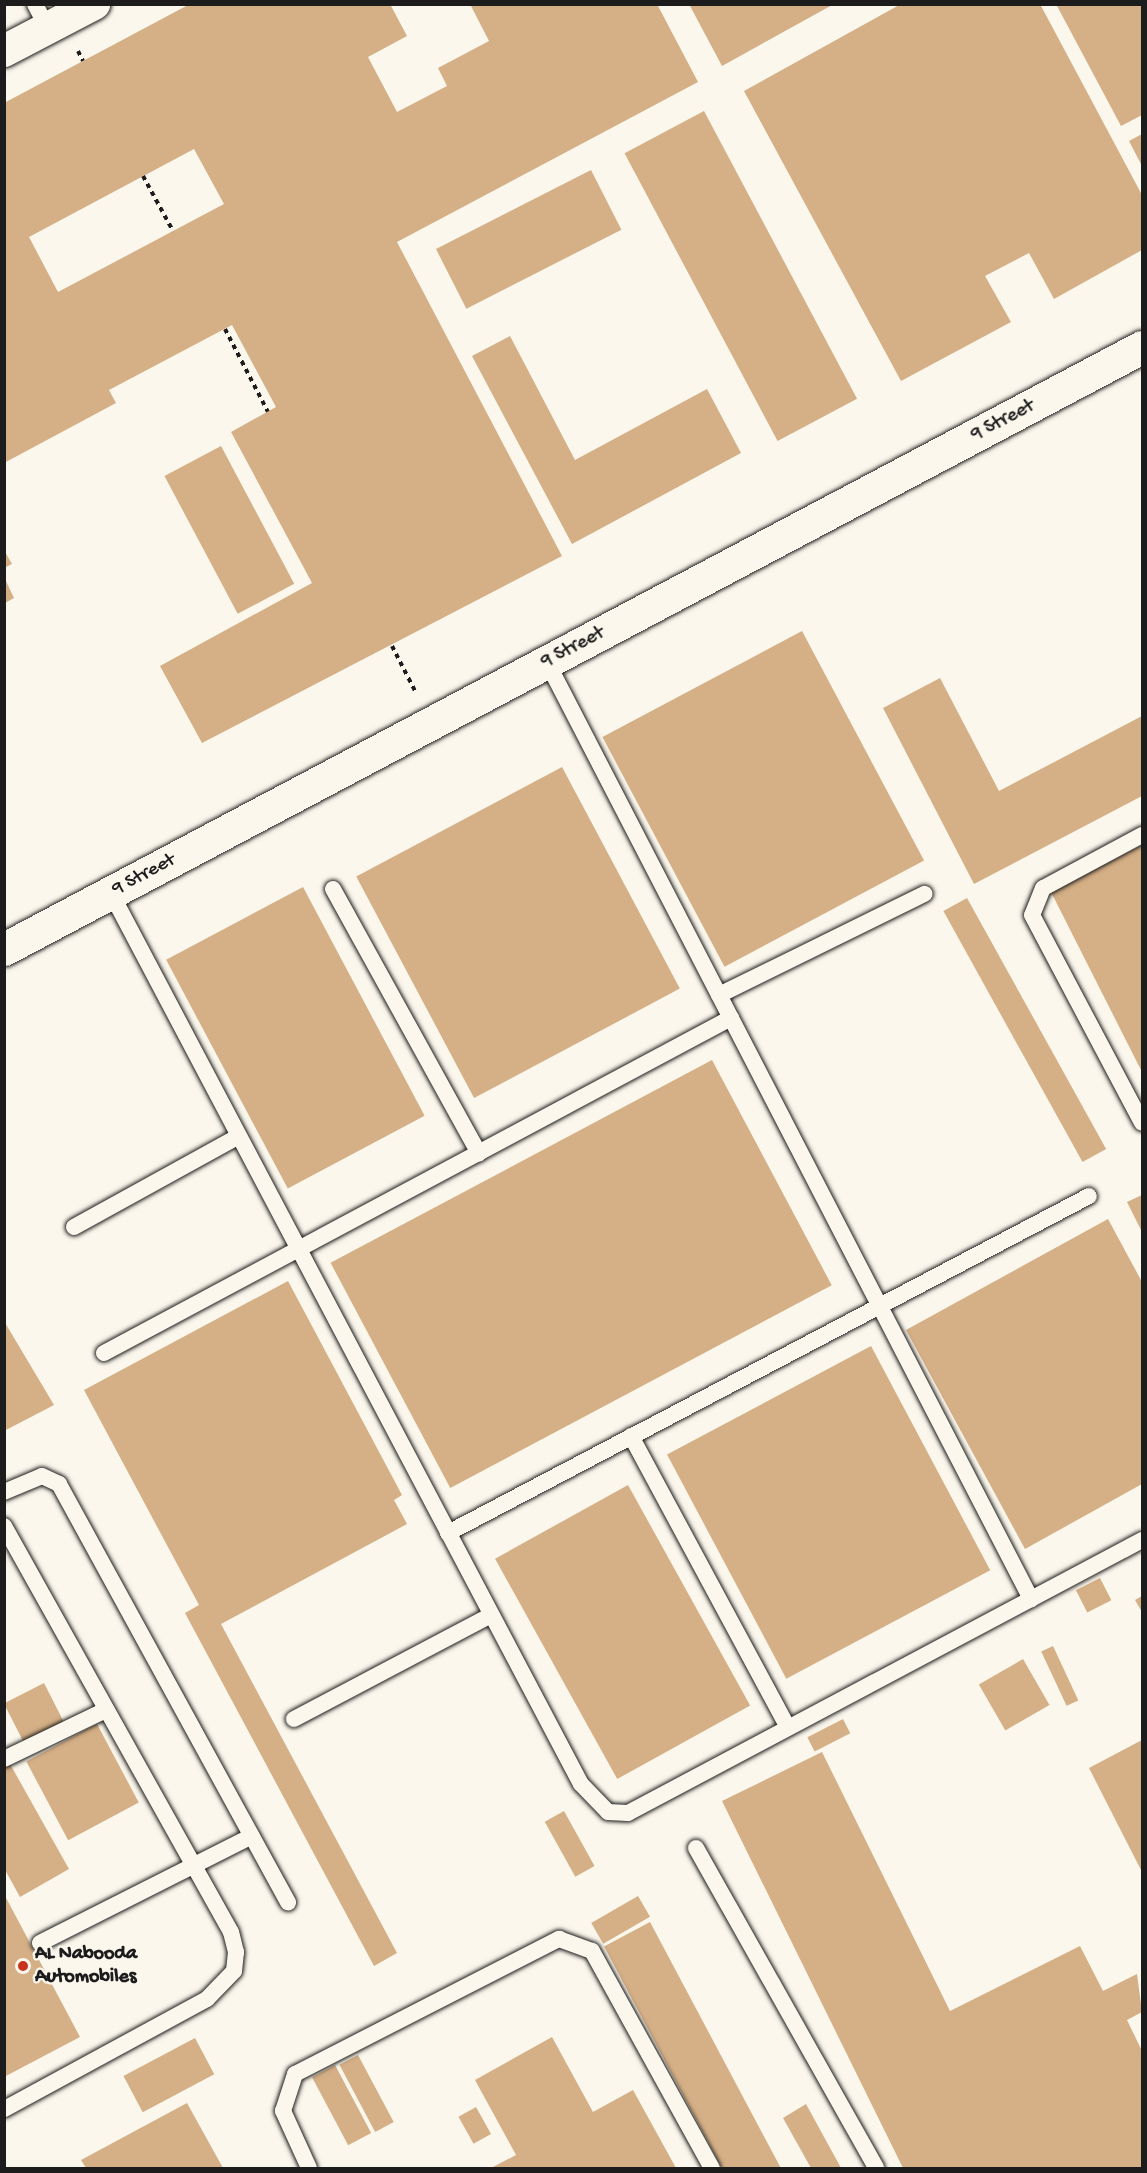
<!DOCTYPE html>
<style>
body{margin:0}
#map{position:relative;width:1147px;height:2173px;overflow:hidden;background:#fbf7ec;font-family:"Gochi Hand",sans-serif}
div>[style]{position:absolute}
.building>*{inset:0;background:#d5af86;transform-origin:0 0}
.path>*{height:4px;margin-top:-2px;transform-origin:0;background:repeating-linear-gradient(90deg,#1c1c1c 0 4.5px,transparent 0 9px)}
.roads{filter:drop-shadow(0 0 2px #1c1c1c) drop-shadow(0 0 2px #1c1c1c)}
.service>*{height:16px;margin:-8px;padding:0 8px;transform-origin:8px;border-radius:8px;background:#fbf7ec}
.minor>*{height:32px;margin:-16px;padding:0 16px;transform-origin:16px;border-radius:16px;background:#fbf7ec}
.tertiary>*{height:33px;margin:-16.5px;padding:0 16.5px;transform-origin:16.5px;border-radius:16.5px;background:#fbf7ec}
.dots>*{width:16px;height:16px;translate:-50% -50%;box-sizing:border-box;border:3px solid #fbf7ec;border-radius:50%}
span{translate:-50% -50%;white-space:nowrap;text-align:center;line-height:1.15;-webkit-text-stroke:4.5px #fbf7ec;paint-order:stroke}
.street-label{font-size:20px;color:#1c1c1c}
.poi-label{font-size:20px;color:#1c1c1c;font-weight:700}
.left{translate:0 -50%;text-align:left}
.frame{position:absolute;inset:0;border:6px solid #1c1c1c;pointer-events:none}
</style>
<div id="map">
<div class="building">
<i style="clip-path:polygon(evenodd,190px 4px,390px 4px,407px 36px,368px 57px,397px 112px,447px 86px,438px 68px,489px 41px,470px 4px,657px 4px,698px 82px,397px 242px,562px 556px,202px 743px,160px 666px,312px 583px,231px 432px,276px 407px,232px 325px,109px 390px,116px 403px,4px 463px,4px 103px,190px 4px,194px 149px,224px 204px,58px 292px,29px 237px,194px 149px)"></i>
<i style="clip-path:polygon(689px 4px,834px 4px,722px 66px)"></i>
<i style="clip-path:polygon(901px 4px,1040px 4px,1142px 195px,1142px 250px,1054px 299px,1029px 253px,985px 276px,1011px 322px,901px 381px,744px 91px)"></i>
<i style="clip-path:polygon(1056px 4px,1142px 4px,1142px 115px,1121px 126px)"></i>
<i style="left:704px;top:111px;width:326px;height:90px;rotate:62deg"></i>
<i style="clip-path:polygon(1142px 134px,1142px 166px,1129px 141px)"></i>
<i style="left:591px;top:170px;width:67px;height:174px;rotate:63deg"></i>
<i style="clip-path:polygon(510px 336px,575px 460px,707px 389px,741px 453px,572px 544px,472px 356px)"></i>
<i style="left:221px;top:446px;width:156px;height:64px;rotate:62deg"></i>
<i style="clip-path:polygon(4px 550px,12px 564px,4px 568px)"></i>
<i style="clip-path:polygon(5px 579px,14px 598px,5px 603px)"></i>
<i style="left:802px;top:631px;width:260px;height:226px;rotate:62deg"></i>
<i style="clip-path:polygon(940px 678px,999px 791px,1142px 716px,1142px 796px,974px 884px,883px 708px)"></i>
<i style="left:562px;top:767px;width:251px;height:233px;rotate:62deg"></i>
<i style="clip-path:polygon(1142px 845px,1142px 1072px,1051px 892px)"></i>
<i style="left:303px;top:887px;width:259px;height:155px;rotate:62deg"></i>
<i style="left:967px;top:898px;width:287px;height:27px;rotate:61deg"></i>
<i style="left:712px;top:1060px;width:255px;height:432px;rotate:62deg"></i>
<i style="clip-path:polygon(1142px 1195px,1142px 1232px,1127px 1202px)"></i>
<i style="clip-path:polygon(1108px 1219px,1142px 1282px,1142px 1484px,1025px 1549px,906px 1330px)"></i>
<i style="clip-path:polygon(288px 1281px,402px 1495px,394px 1500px,407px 1524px,221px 1624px,397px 1953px,374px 1966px,185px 1613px,199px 1605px,84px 1390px)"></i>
<i style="clip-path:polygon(4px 1321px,54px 1405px,4px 1431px)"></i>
<i style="left:871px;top:1346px;width:254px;height:231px;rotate:62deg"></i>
<i style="left:628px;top:1485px;width:252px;height:152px;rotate:61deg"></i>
<i style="left:1100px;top:1578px;width:25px;height:27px;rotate:63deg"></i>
<i style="clip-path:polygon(1142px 1596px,1142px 1612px,1135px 1600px)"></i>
<i style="left:1053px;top:1646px;width:60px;height:13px;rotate:65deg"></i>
<i style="left:1023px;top:1659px;width:53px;height:51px;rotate:60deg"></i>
<i style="left:44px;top:1683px;width:47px;height:45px;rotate:63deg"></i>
<i style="left:843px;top:1719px;width:16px;height:40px;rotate:63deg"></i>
<i style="left:97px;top:1724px;width:89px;height:80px;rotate:62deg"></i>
<i style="clip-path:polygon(1142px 1740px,1142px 1872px,1089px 1768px)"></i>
<i style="clip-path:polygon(822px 1752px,950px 2011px,1080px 1946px,1103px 1991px,1137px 1974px,1142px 2012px,1127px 2020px,1142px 2051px,1142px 2168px,903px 2168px,722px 1801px)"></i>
<i style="clip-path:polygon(10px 1764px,69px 1869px,20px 1897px,4px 1868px,4px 1767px)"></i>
<i style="left:564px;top:1811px;width:63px;height:22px;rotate:61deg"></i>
<i style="clip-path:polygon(4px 1894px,80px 2037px,4px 2077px)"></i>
<i style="left:638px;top:1896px;width:24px;height:54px;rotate:60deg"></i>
<i style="left:650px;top:1922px;width:279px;height:52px;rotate:62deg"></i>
<i style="clip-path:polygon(552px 2037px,593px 2112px,633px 2090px,676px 2168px,491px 2168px,516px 2155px,475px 2080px)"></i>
<i style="left:195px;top:2038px;width:41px;height:81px;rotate:62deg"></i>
<i style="left:358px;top:2055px;width:76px;height:21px;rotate:62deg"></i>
<i style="left:335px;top:2065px;width:77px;height:26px;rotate:62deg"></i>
<i style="clip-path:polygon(187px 2103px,223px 2168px,86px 2168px,81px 2160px)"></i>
<i style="clip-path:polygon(806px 2104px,841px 2168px,811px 2168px,783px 2118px)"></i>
<i style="left:476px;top:2107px;width:31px;height:20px;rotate:61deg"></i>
</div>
<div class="path">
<i style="left:78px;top:51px;width:11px;rotate:63deg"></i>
<i style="left:143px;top:176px;width:63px;rotate:61.4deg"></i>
<i style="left:225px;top:329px;width:93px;rotate:62.6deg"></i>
<i style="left:392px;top:646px;width:53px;rotate:62.9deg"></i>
</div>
<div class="roads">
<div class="service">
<i style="left:35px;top:4px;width:28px;rotate:63deg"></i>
<i style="left:547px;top:662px;width:1055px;rotate:62.68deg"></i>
<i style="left:1142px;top:835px;width:112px;rotate:151.8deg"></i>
<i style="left:1043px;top:888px;width:29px;rotate:112deg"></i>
<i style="left:1032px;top:915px;width:235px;rotate:62.1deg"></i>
<i style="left:333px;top:889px;width:302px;rotate:61.1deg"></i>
<i style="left:111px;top:893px;width:1007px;rotate:62.19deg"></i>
<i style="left:581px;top:1784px;width:39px;rotate:46deg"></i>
<i style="left:608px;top:1812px;width:20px;rotate:3deg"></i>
<i style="left:628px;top:1813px;width:582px;rotate:-27.97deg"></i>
<i style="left:719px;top:995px;width:229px;rotate:-26.2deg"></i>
<i style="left:74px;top:1227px;width:188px;rotate:-28.9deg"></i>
<i style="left:104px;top:1353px;width:711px;rotate:-28.12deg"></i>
<i style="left:631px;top:1436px;width:331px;rotate:61.7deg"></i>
<i style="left:4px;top:1492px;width:41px;rotate:-22.8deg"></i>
<i style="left:42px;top:1476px;width:19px;rotate:25deg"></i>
<i style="left:59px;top:1484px;width:477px;rotate:61.3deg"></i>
<i style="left:4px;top:1526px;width:465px;rotate:60.8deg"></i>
<i style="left:231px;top:1932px;width:21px;rotate:76deg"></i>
<i style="left:236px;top:1952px;width:19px;rotate:96deg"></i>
<i style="left:234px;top:1971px;width:39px;rotate:134deg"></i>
<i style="left:207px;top:1999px;width:231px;rotate:151.5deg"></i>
<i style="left:448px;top:1533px;width:724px;rotate:-27.73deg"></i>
<i style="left:294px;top:1719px;width:223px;rotate:-27.8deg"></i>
<i style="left:4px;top:1759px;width:113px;rotate:-25.7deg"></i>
<i style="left:696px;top:1848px;width:367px;rotate:60.6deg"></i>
<i style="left:40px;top:1943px;width:237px;rotate:-26.8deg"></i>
<i style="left:309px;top:2168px;width:63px;rotate:-114.5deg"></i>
<i style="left:283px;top:2111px;width:39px;rotate:-72deg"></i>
<i style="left:295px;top:2074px;width:297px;rotate:-27.1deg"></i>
<i style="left:559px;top:1939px;width:35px;rotate:20deg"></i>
<i style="left:592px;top:1951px;width:248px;rotate:61.1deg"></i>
</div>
<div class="minor">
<i style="left:4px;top:51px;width:102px;rotate:-27.6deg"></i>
</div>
<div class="tertiary">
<i style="left:4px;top:949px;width:1287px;rotate:-27.88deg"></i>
</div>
</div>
<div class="dots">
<i style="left:23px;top:1966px;background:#c8321e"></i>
</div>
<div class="street-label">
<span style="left:1003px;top:421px;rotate:-28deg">9 Street</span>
<span style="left:573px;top:648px;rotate:-28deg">9 Street</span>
<span style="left:144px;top:875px;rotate:-28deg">9 Street</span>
</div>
<div class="poi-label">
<span class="left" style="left:35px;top:1966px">AL Nabooda<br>Automobiles</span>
</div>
<div class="frame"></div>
</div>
